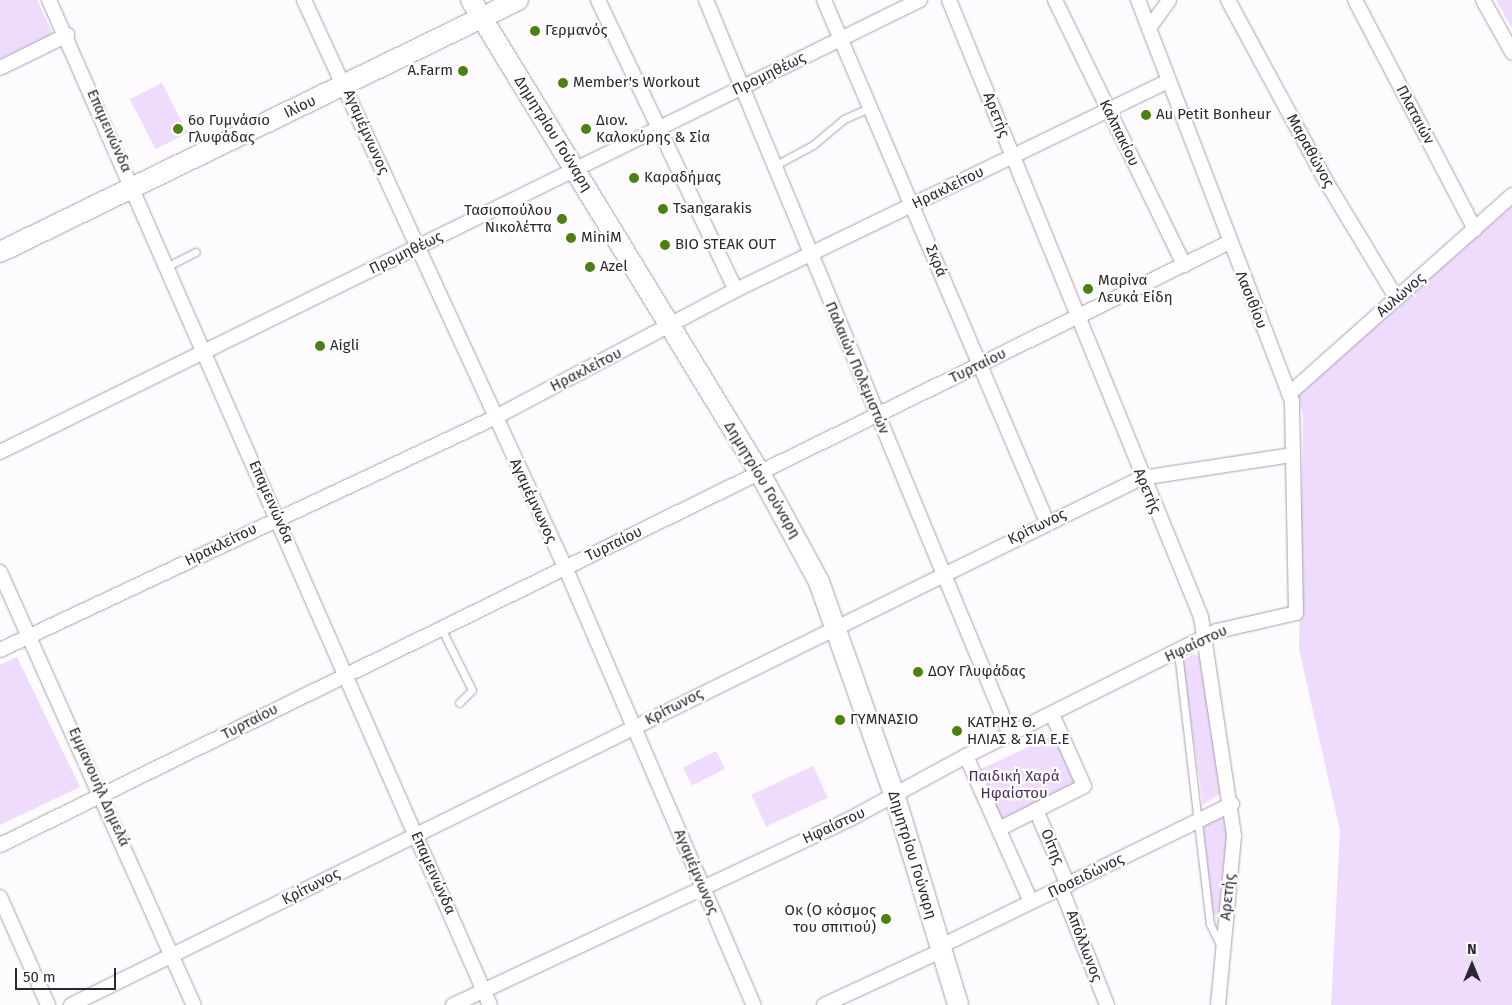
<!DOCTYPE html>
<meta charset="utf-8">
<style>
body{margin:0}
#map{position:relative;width:1512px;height:1005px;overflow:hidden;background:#fdfbfe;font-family:"Fira Sans",sans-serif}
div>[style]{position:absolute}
.green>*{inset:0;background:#efdcfc;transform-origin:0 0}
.roads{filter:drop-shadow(0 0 1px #a99fb0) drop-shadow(0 0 1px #a99fb0)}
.lane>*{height:7px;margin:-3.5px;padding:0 3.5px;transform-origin:3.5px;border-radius:3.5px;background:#fff}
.street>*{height:14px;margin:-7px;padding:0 7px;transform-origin:7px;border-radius:7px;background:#fff}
.secondary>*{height:20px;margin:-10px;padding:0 10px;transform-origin:10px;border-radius:10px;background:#fff}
.dots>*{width:14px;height:14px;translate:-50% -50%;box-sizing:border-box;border:2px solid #fff;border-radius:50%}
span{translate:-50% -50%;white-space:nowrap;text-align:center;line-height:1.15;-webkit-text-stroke:4.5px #fff;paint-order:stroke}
.poi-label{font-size:15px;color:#2c282f}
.left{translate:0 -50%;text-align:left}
.right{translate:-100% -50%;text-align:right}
.street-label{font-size:15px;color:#2c282f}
.park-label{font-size:15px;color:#4c2d5f}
.north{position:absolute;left:1447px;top:940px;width:50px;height:50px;-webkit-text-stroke:4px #fff;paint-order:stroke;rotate:0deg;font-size:14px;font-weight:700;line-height:20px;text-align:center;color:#2c282f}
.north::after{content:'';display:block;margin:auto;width:18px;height:22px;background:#2c282f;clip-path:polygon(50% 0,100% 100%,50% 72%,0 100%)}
.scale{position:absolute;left:15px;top:968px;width:101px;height:22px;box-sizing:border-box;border:2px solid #2c282f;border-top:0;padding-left:6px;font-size:15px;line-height:18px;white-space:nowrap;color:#2c282f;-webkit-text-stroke:4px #fff;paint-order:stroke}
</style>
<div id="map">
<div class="green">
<i style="clip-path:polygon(0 0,37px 0,53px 34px,0 59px)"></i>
<i style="clip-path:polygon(1496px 0,1512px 0,1512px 28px)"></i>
<i style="left:162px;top:83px;width:56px;height:36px;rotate:63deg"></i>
<i style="clip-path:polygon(1512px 206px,1512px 1005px,1331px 1005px,1340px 831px,1299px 649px,1303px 415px,1298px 395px)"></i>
<i style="clip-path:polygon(1194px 654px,1199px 657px,1224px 791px,1203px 805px,1182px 660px)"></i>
<i style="clip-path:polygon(17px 657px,80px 787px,0 825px,0 665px)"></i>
<i style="left:1056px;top:734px;width:54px;height:87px;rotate:65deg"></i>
<i style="left:716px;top:751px;width:20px;height:37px;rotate:63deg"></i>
<i style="left:813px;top:766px;width:35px;height:68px;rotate:65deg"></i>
<i style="clip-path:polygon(1222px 810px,1228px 820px,1218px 919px,1213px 915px,1202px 817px)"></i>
</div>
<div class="roads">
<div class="lane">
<i style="left:774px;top:166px;width:44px;rotate:-28.3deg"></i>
<i style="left:813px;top:145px;width:40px;rotate:-40deg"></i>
<i style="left:844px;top:119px;width:30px;rotate:-24deg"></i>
<i style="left:168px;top:266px;width:31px;rotate:-27deg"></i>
<i style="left:441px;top:628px;width:69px;rotate:63.4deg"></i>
<i style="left:472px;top:690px;width:18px;rotate:135deg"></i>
<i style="left:1178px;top:652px;width:274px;rotate:83.3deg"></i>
<i style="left:1210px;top:924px;width:25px;rotate:64deg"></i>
</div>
<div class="street">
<i style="left:49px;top:0;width:1097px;rotate:66.31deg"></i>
<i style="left:304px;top:0;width:624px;rotate:65.28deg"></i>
<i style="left:565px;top:567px;width:477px;rotate:66.7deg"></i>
<i style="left:598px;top:0;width:321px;rotate:64.6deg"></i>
<i style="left:706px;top:0;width:794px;rotate:67.5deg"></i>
<i style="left:824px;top:0;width:568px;rotate:66.87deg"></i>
<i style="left:949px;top:0;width:666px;rotate:67.78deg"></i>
<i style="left:1201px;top:617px;width:221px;rotate:81.4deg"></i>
<i style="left:1234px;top:836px;width:170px;rotate:95.4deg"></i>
<i style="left:1055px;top:0;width:295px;rotate:64deg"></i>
<i style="left:1228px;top:0;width:208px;rotate:61.6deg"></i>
<i style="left:1327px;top:183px;width:135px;rotate:58.9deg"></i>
<i style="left:1355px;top:0;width:259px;rotate:62.4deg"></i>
<i style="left:1483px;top:0;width:60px;rotate:60.9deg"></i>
<i style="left:1149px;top:28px;width:34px;rotate:-54deg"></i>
<i style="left:0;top:68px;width:75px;rotate:-26.2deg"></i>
<i style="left:1289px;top:394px;width:299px;rotate:-41.7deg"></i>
<i style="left:0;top:452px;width:1025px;rotate:-26.17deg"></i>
<i style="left:0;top:572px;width:474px;rotate:65.9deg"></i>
<i style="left:0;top:650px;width:546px;rotate:-25.16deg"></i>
<i style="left:494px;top:418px;width:274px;rotate:-27.9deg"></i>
<i style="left:736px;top:290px;width:480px;rotate:-25.8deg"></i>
<i style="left:966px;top:756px;width:160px;rotate:66deg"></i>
<i style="left:1036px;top:810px;width:82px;rotate:66.9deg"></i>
<i style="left:999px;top:829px;width:95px;rotate:-26.8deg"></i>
<i style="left:1084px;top:786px;width:79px;rotate:-114deg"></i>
<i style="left:0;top:845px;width:1368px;rotate:-26.12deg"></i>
<i style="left:1061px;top:888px;width:126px;rotate:68.5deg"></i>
<i style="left:0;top:897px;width:118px;rotate:66deg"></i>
<i style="left:939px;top:947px;width:326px;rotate:-26deg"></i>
<i style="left:71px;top:1005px;width:1193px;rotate:-26.22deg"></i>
<i style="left:1141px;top:478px;width:153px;rotate:-8.7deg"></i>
<i style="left:453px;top:1005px;width:438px;rotate:-25.1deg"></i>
<i style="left:850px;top:819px;width:132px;rotate:-28.5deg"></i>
<i style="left:966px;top:756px;width:280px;rotate:-26.5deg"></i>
<i style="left:1217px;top:631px;width:81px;rotate:-12.8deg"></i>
<i style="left:1296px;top:613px;width:212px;rotate:-91.1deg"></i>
<i style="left:1292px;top:401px;width:430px;rotate:-111deg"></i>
<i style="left:824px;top:1005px;width:129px;rotate:-24.8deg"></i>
</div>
<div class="secondary">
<i style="left:471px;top:0;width:557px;rotate:58.59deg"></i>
<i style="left:761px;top:475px;width:122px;rotate:61.5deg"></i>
<i style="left:819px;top:582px;width:228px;rotate:70.5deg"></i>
<i style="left:895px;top:797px;width:217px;rotate:73.1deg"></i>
<i style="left:0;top:252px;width:576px;rotate:-25.94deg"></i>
</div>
</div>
<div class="dots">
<i style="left:535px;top:31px;background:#4d8012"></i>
<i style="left:463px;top:71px;background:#4d8012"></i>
<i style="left:563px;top:83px;background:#4d8012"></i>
<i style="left:1146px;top:115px;background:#4d8012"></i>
<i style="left:178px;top:129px;background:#4d8012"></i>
<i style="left:586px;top:129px;background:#4d8012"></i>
<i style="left:634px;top:178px;background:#4d8012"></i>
<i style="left:663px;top:209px;background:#4d8012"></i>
<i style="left:562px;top:219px;background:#4d8012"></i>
<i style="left:571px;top:238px;background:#4d8012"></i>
<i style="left:665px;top:245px;background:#4d8012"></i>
<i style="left:590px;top:267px;background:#4d8012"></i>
<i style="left:1088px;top:289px;background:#4d8012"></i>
<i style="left:320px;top:346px;background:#4d8012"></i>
<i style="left:918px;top:672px;background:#4d8012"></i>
<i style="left:840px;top:720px;background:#4d8012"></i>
<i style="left:957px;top:731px;background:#4d8012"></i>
<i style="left:886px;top:919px;background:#4d8012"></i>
</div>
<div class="poi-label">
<span class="left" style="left:545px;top:31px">Γερμανός</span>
<span class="right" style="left:453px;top:71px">A.Farm</span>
<span class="left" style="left:573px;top:83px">Member's Workout</span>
<span class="left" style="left:1156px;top:115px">Au Petit Bonheur</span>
<span class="left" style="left:188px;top:129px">6ο Γυμνάσιο<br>Γλυφάδας</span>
<span class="left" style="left:596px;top:129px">Διον.<br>Καλοκύρης &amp; Σία</span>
<span class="left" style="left:644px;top:178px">Καραδήμας</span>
<span class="left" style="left:673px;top:209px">Tsangarakis</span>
<span class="right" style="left:552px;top:219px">Τασιοπούλου<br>Νικολέττα</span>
<span class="left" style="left:581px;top:238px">MiniM</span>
<span class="left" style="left:675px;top:245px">BIO STEAK OUT</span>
<span class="left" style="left:600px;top:267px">Azel</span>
<span class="left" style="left:1098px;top:289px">Μαρίνα<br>Λευκά Είδη</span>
<span class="left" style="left:330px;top:346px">Aigli</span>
<span class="left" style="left:928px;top:672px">ΔΟΥ Γλυφάδας</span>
<span class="left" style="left:850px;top:720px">ΓΥΜΝΑΣΙΟ</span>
<span class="left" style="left:967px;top:731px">ΚΑΤΡΗΣ Θ.<br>ΗΛΙΑΣ &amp; ΣΙΑ Ε.Ε</span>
<span class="right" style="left:876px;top:919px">Οκ (Ο κόσμος<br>του σπιτιού)</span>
</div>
<div class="street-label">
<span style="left:769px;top:74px;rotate:-26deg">Προμηθέως</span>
<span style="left:300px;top:107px;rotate:-26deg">Ιλίου</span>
<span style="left:996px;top:115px;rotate:68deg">Αρετής</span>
<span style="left:1415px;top:115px;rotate:62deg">Πλαταιών</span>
<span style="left:109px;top:131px;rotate:66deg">Επαμεινώνδα</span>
<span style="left:366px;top:132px;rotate:66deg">Αγαμέμνωνος</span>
<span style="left:1119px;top:133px;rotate:64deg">Καλπακίου</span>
<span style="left:553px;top:134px;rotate:58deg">Δημητρίου Γούναρη</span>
<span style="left:1310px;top:151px;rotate:61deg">Μαραθώνος</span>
<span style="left:948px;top:188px;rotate:-26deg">Ηρακλείτου</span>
<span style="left:406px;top:253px;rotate:-26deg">Προμηθέως</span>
<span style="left:936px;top:261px;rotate:68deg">Σκρά</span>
<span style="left:1401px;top:295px;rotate:-41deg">Αυλώνος</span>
<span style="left:1251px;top:300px;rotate:68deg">Λασιθίου</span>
<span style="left:978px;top:366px;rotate:-26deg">Τυρταίου</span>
<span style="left:857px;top:368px;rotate:67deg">Παλαιών Πολεμιστών</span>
<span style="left:586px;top:370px;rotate:-27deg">Ηρακλείτου</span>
<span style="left:762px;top:480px;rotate:59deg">Δημητρίου Γούναρη</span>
<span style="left:1147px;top:491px;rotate:67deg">Αρετής</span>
<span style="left:533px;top:501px;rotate:65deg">Αγαμέμνωνος</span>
<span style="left:271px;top:502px;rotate:66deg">Επαμεινώνδα</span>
<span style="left:1037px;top:527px;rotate:-26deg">Κρίτωνος</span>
<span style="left:614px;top:544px;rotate:-26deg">Τυρταίου</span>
<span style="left:221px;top:545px;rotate:-26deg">Ηρακλείτου</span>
<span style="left:1196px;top:644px;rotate:-25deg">Ηφαίστου</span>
<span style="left:674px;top:707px;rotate:-27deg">Κρίτωνος</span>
<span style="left:250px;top:722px;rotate:-27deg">Τυρταίου</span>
<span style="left:99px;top:787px;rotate:66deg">Εμμανουήλ Δημελά</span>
<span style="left:834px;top:826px;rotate:-25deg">Ηφαίστου</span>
<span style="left:1052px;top:847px;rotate:67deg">Οίτης</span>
<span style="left:912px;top:855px;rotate:73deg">Δημητρίου Γούναρη</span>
<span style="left:696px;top:872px;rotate:67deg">Αγαμέμνωνος</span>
<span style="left:433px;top:873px;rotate:66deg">Επαμεινώνδα</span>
<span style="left:1086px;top:876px;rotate:-26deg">Ποσειδώνος</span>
<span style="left:311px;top:887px;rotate:-27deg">Κρίτωνος</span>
<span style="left:1228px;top:897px;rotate:-84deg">Αρετής</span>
<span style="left:1084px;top:946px;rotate:69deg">Απόλλωνος</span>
</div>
<div class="park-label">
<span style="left:1014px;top:785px">Παιδική Χαρά<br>Ηφαίστου</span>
</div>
<div class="north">N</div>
<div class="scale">50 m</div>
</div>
